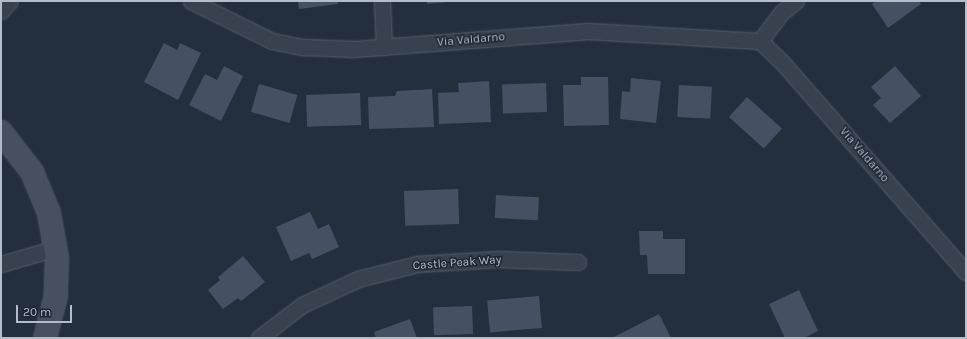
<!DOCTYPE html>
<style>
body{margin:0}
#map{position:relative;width:967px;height:339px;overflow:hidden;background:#242f3e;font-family:Karla,sans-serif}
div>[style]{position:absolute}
.building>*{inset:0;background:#455162;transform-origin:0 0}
.roads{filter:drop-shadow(0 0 1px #565f6c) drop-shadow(0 0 1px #565f6c)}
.street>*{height:15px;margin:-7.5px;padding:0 7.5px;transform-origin:7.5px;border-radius:7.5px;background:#38414e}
.secondary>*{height:22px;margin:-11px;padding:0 11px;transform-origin:11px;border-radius:11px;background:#465061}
span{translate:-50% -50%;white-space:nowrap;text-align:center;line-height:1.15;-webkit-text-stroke:3px #1d2633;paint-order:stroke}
.street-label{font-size:12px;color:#b4bcc9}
.frame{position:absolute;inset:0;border:2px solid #b4bcc9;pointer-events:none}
.scale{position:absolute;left:16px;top:305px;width:56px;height:18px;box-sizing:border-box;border:2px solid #b4bcc9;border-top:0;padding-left:5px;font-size:12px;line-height:14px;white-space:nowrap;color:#b4bcc9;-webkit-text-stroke:3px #1d2633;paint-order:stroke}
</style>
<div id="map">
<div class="building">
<i style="clip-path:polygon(298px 1px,338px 1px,338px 4px,299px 9px)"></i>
<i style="clip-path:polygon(427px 1px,448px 1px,448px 2px,427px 4px)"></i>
<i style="clip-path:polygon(876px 1px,919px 1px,921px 4px,888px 28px,872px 4px)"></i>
<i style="clip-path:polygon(164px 43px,177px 50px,180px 43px,201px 53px,178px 100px,144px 82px)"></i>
<i style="clip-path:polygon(224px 66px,243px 76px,221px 121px,189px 105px,205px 74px,217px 80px)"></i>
<i style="clip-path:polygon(895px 66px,921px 96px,890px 123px,873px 105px,881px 98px,871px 87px)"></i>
<i style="clip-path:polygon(581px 77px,608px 77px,609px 125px,564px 126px,563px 85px,581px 85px)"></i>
<i style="clip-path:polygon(631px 78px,661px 81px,656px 123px,620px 119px,622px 91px,630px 92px)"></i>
<i style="clip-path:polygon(489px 81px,491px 122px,439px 124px,438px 93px,459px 92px,458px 83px)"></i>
<i style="left:546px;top:83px;width:29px;height:44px;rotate:88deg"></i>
<i style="left:259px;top:84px;width:40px;height:29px;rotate:16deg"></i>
<i style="left:679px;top:85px;width:33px;height:32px;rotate:3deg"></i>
<i style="clip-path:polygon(432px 89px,434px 127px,369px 129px,368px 97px,395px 96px,397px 91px)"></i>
<i style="left:360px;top:93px;width:32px;height:54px;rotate:88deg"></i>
<i style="left:747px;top:97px;width:47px;height:27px;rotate:42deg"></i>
<i style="left:458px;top:189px;width:35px;height:54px;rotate:88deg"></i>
<i style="left:496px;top:195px;width:43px;height:23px;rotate:3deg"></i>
<i style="clip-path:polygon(310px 212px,318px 229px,329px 224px,339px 247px,312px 259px,309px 253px,291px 261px,276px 227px)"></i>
<i style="clip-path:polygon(639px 231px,663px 231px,663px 239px,685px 239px,685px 274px,648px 274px,647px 255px,640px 255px)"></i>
<i style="clip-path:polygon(243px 256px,265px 282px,241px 301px,238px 298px,223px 309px,208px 290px,220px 280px,218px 277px)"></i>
<i style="clip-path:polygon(799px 290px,818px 331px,804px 338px,785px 338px,769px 304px)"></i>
<i style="left:539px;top:296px;width:32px;height:52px;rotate:85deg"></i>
<i style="left:472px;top:306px;width:28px;height:39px;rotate:88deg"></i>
<i style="clip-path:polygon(659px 314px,671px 338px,612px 338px)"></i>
<i style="clip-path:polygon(410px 319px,417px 338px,376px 338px,374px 332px)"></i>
</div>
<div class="roads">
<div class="street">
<i style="left:191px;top:1px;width:90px;rotate:26.3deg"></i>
<i style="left:272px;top:41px;width:33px;rotate:11deg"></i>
<i style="left:304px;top:47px;width:50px;rotate:2.3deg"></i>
<i style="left:354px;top:49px;width:235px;rotate:-4.4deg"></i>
<i style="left:588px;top:31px;width:172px;rotate:3.3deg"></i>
<i style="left:760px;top:41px;width:29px;rotate:44deg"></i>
<i style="left:781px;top:61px;width:281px;rotate:48.8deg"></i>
<i style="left:382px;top:1px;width:46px;rotate:87.5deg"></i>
<i style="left:1px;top:11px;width:13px;rotate:-48deg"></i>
<i style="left:760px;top:41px;width:36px;rotate:-53deg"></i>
<i style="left:782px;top:12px;width:18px;rotate:-38deg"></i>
<i style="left:1px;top:264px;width:57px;rotate:-16.2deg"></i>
<i style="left:259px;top:338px;width:54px;rotate:-37.5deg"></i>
<i style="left:302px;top:305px;width:62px;rotate:-24.9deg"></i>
<i style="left:358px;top:279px;width:61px;rotate:-14.3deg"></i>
<i style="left:417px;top:264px;width:81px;rotate:-3.5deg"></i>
<i style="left:498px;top:259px;width:80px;rotate:2.1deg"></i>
</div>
<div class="secondary">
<i style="left:1px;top:132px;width:51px;rotate:52.2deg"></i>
<i style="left:32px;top:172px;width:44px;rotate:67.5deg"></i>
<i style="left:49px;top:213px;width:46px;rotate:79.9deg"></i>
<i style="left:57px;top:258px;width:38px;rotate:92deg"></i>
<i style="left:56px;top:296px;width:43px;rotate:104.7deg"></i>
</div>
</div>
<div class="street-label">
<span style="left:471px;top:40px;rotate:-5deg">Via Valdarno</span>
<span style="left:864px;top:155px;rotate:49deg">Via Valdarno</span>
<span style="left:457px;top:263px;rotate:-4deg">Castle Peak Way</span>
</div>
<div class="frame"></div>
<div class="scale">20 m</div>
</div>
